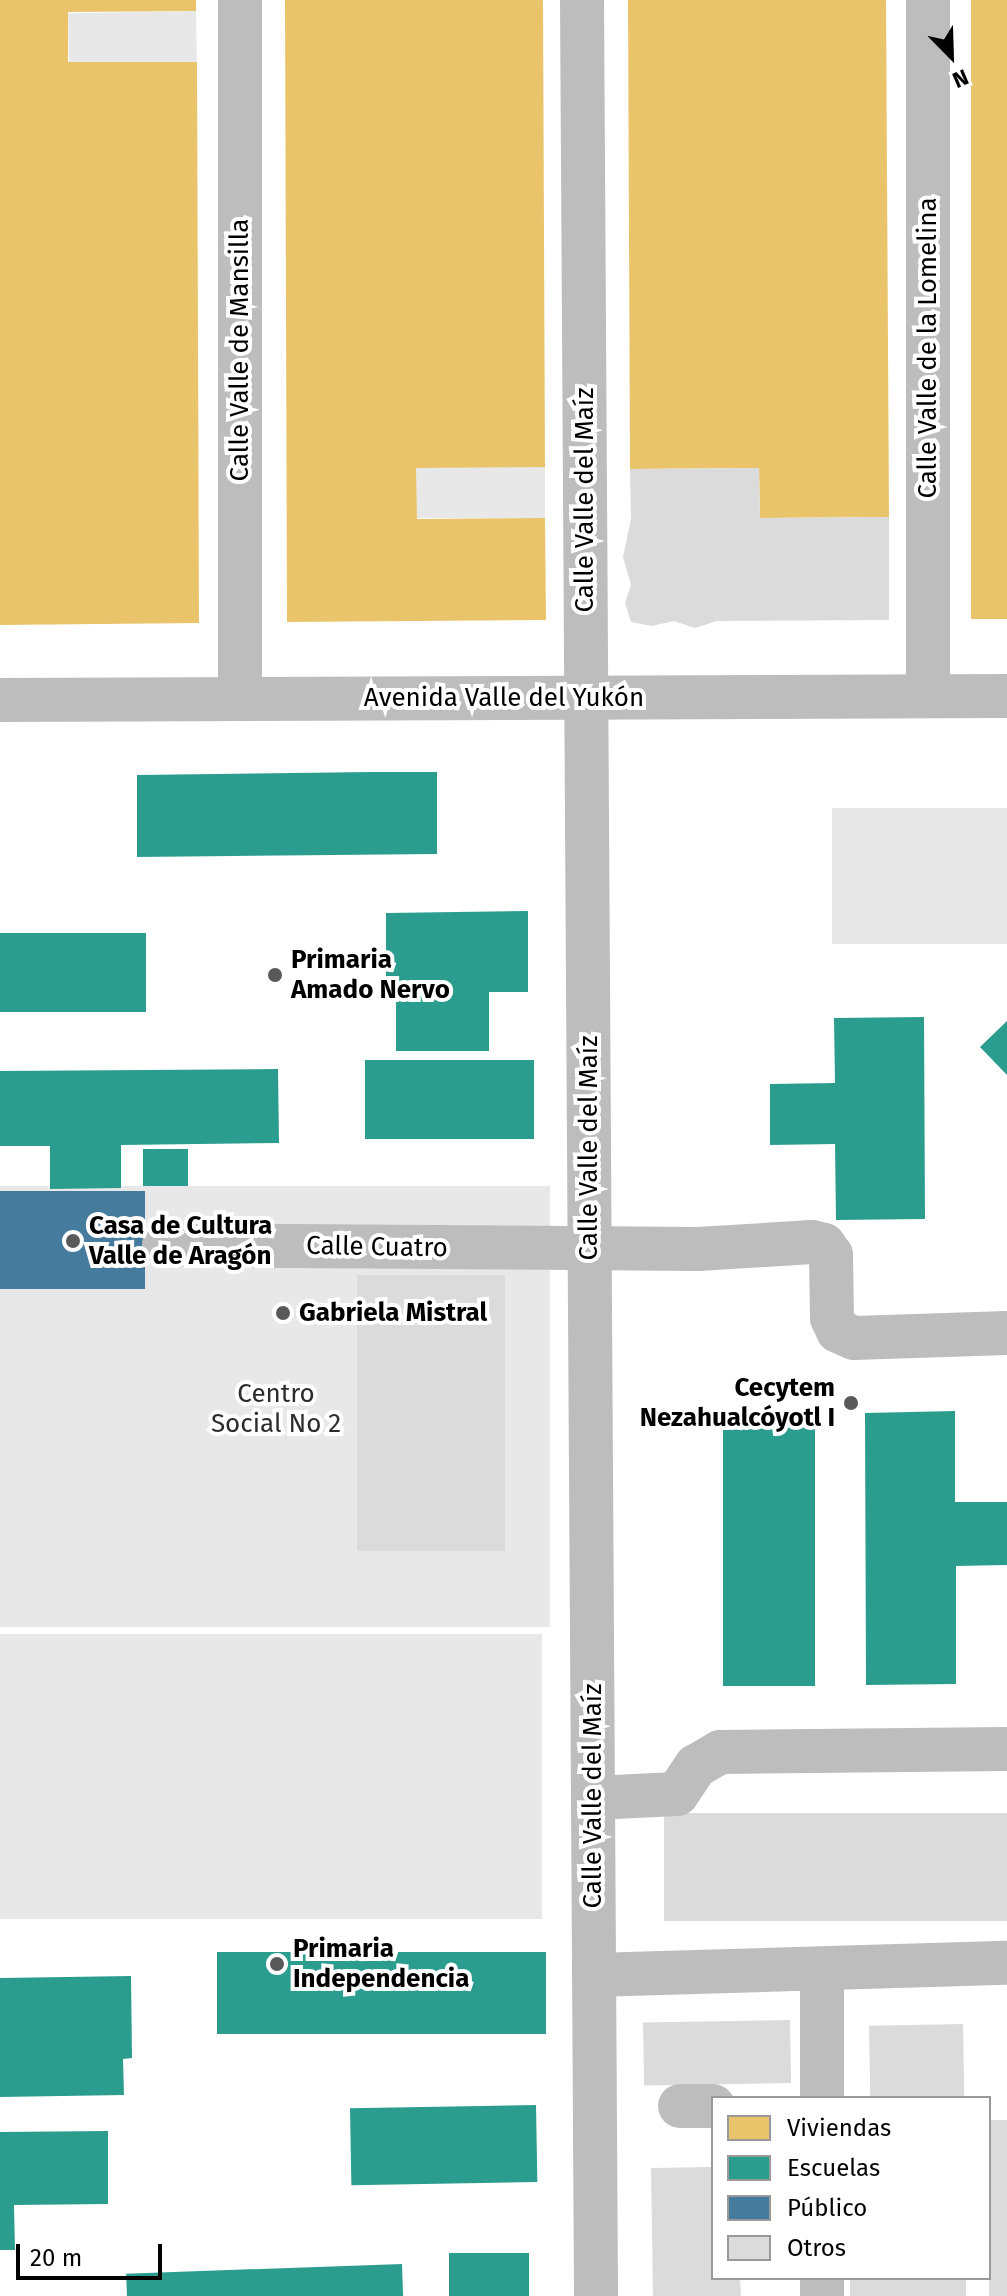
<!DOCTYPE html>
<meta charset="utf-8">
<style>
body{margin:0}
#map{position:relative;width:1007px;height:2296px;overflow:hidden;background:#fff;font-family:"Fira Sans",sans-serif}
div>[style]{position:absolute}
.green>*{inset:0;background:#e8e8e8;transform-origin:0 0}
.homes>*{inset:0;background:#e9c46a;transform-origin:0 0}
.schools>*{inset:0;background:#2a9d8f;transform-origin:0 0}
.public>*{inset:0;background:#457b9d;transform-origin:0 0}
.building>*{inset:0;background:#dbdbdb;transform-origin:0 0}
.minor>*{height:44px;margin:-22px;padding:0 22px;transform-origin:22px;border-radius:22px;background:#bdbdbd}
.dots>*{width:22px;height:22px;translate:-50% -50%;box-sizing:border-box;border:4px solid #fff;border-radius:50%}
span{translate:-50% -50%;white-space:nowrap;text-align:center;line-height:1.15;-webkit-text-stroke:8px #fff;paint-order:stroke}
.street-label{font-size:26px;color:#000}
.poi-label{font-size:26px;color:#000;font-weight:700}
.left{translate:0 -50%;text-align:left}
.right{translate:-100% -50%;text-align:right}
.park-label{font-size:26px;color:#2c2c2c}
.legend{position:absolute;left:711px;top:2096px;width:280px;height:184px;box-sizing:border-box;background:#fff;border:2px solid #999;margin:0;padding:10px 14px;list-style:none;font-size:24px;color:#000}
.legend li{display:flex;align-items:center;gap:16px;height:40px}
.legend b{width:40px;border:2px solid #999}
.north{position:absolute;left:911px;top:16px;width:80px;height:80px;-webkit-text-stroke:6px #fff;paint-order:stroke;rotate:157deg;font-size:22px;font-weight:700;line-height:32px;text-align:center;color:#000}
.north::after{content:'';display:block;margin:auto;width:28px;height:36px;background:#000;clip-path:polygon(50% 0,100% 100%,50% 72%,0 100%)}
.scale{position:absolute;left:16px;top:2244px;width:146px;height:36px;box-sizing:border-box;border:4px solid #000;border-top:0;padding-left:10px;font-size:24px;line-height:28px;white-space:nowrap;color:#000;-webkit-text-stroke:6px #fff;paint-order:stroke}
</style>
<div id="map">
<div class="green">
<i style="left:196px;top:11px;width:51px;height:128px;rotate:89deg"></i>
<i style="left:545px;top:467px;width:51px;height:129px;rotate:90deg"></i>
<i style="left:1007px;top:808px;width:136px;height:175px;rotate:90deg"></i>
<i style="left:550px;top:1186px;width:441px;height:550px;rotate:90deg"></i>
<i style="left:542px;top:1634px;width:285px;height:542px;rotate:90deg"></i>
</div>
<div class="homes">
<i style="clip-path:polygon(0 0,196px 0,196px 11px,68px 12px,68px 62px,197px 62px,199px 623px,0 625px)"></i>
<i style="clip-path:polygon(285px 0,543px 0,545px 467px,416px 468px,417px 519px,545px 518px,546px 620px,287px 622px)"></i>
<i style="clip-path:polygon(628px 0,886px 0,889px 517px,760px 518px,759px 468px,630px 469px)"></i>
<i style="left:971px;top:0;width:36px;height:619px"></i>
</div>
<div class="schools">
<i style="clip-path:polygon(372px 772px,437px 772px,437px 854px,137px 857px,137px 775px)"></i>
<i style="clip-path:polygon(528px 911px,528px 992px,489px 992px,489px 1051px,396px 1051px,396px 993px,386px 993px,386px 913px)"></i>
<i style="left:146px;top:933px;width:79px;height:146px;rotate:90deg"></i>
<i style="clip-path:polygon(924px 1017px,925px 1219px,836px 1220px,835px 1144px,770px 1145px,770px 1084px,835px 1083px,834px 1018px)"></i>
<i style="clip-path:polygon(1007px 1021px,1007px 1075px,980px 1047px)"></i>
<i style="left:534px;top:1060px;width:79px;height:169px;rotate:90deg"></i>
<i style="clip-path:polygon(278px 1069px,279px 1143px,121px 1145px,121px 1188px,50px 1189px,50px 1146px,0 1146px,0 1071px)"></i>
<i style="left:188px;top:1149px;width:37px;height:45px;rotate:90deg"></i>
<i style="left:723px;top:1409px;width:92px;height:277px"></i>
<i style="clip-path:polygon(955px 1411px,955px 1502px,1007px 1502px,1007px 1565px,956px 1566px,956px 1684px,866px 1685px,865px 1413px)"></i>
<i style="left:546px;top:1952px;width:82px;height:329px;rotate:90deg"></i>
<i style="clip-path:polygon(131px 1976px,132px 2058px,123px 2059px,124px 2095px,0 2097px,0 1978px)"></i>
<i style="left:536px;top:2105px;width:77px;height:186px;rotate:89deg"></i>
<i style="clip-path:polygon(108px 2131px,108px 2204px,14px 2205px,15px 2250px,0 2250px,0 2132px)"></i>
<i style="left:449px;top:2253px;width:80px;height:43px"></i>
<i style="left:402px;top:2264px;width:32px;height:276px;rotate:88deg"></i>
</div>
<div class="public">
<i style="left:145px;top:1191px;width:98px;height:145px;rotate:90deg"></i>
</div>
<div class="building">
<i style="clip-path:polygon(759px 468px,760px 518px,889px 517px,889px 620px,717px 621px,695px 628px,674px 621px,652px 626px,631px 622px,625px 603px,631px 585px,623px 557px,631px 519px,630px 469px)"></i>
<i style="left:505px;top:1275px;width:276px;height:148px;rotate:90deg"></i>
<i style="left:1007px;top:1813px;width:108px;height:343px;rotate:90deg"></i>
<i style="left:790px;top:2020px;width:63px;height:147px;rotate:89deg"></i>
<i style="left:963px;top:2024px;width:74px;height:94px;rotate:89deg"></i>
<i style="left:989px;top:2120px;width:18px;height:176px"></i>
<i style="clip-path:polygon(713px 2167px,713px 2278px,740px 2278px,741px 2296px,653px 2296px,651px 2168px)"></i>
<i style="left:850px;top:2278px;width:116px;height:18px"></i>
</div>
<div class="minor">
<i style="left:240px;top:0;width:699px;rotate:90deg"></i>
<i style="left:582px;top:0;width:2296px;rotate:89.65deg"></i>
<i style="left:928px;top:0;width:696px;rotate:90deg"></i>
<i style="left:0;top:700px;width:1007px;rotate:-0.23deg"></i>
<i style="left:164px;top:1245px;width:534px;rotate:0.43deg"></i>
<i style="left:698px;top:1249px;width:114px;rotate:-3.5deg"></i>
<i style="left:812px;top:1242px;width:12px;rotate:14deg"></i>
<i style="left:824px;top:1245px;width:12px;rotate:55deg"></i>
<i style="left:831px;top:1255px;width:63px;rotate:89.1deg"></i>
<i style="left:832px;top:1318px;width:14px;rotate:65deg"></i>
<i style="left:838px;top:1331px;width:17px;rotate:24deg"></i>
<i style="left:854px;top:1338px;width:153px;rotate:-1.9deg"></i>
<i style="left:593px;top:1798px;width:84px;rotate:-2.7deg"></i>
<i style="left:677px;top:1794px;width:34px;rotate:-56deg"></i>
<i style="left:696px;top:1766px;width:28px;rotate:-30deg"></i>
<i style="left:720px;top:1752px;width:287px;rotate:-0.6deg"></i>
<i style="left:822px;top:1969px;width:129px;rotate:90deg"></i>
<i style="left:594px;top:1975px;width:413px;rotate:-1.7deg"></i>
<i style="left:680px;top:2106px;width:33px"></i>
<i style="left:822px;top:2296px;width:18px;rotate:-90deg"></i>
</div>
<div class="dots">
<i style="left:275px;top:975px;background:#595959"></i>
<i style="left:73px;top:1241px;background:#595959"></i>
<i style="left:283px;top:1313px;background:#595959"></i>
<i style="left:851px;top:1403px;background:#595959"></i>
<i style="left:277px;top:1964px;background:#595959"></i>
</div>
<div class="street-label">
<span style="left:928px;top:348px;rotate:-90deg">Calle Valle de la Lomelina</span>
<span style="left:240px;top:350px;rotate:-90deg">Calle Valle de Mansilla</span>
<span style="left:585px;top:500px;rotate:-90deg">Calle Valle del Maíz</span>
<span style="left:504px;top:698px">Avenida Valle del Yukón</span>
<span style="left:589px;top:1148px;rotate:-90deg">Calle Valle del Maíz</span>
<span style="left:377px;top:1247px;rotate:1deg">Calle Cuatro</span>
<span style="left:593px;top:1796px;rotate:-90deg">Calle Valle del Maíz</span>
</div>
<div class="poi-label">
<span class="left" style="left:291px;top:975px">Primaria<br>Amado Nervo</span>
<span class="left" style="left:89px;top:1241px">Casa de Cultura<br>Valle de Aragón</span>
<span class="left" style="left:299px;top:1313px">Gabriela Mistral</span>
<span class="right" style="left:835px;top:1403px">Cecytem<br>Nezahualcóyotl I</span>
<span class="left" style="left:293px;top:1964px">Primaria<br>Independencia</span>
</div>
<div class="park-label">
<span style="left:276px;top:1409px">Centro<br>Social No 2</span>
</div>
<ul class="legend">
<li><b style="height:22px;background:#e9c46a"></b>Viviendas</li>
<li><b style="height:22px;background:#2a9d8f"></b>Escuelas</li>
<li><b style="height:22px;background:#457b9d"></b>Público</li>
<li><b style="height:22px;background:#dbdbdb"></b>Otros</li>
</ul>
<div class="north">N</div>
<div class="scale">20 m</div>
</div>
